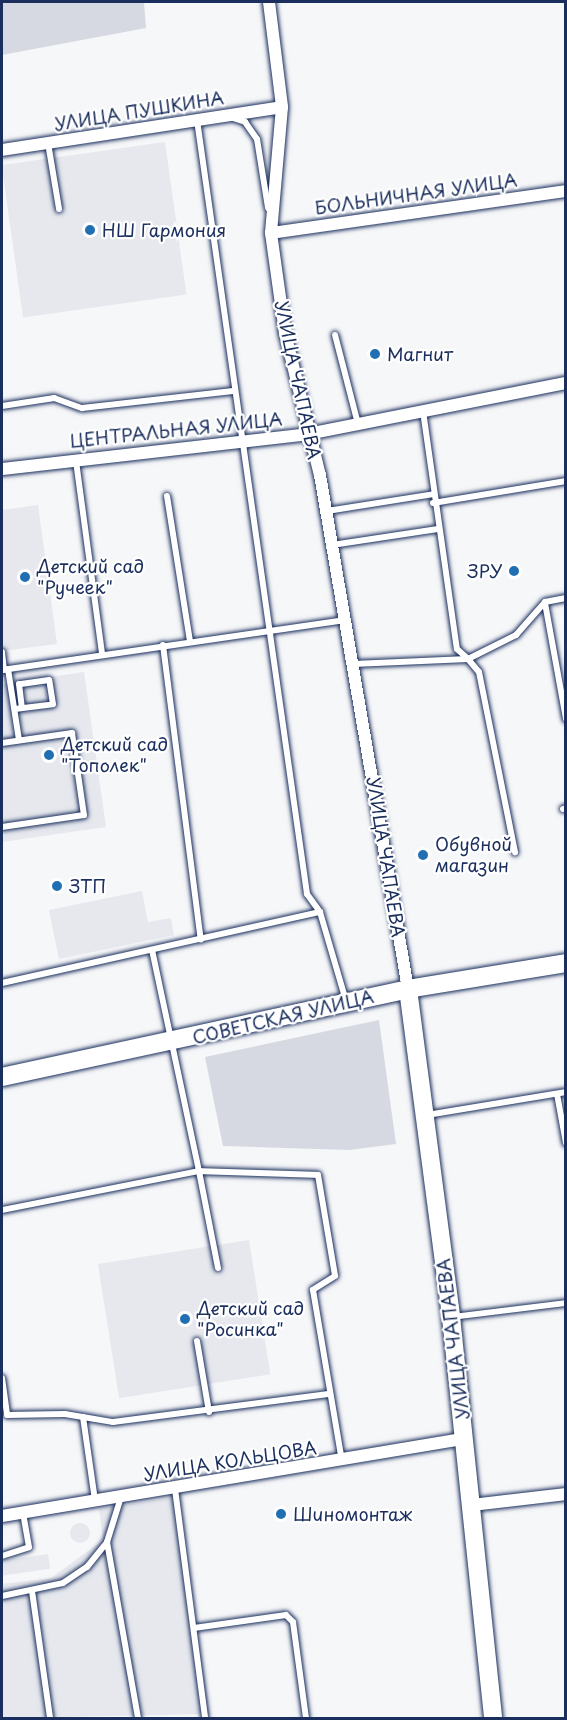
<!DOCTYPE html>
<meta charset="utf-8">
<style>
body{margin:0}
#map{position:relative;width:567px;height:1720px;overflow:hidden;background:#f6f7f9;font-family:"Playpen Sans",sans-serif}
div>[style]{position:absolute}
.built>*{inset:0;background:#e6e8ee;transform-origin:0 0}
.round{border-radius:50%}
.green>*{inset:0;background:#d6d9e2}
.roads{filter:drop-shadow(0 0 2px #1b2f5e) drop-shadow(0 0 2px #1b2f5e)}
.lane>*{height:6px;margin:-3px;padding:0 3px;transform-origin:3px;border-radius:3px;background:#fff}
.street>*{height:12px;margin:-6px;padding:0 6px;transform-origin:6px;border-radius:6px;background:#fff}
.secondary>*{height:18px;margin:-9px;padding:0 9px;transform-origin:9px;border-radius:9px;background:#fff}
.dots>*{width:16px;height:16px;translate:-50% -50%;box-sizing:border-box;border:3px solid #fff;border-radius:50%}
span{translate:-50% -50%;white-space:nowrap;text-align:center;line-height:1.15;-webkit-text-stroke:4.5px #fff;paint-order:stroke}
.street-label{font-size:18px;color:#1b2f5e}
.poi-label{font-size:18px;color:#1b2f5e}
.left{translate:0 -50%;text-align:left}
.right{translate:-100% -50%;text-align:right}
.frame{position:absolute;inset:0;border:3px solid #1b2f5e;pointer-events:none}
</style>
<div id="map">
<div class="built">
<i style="left:165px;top:142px;width:154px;height:165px;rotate:82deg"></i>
<i style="clip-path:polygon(38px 505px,57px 644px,2px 651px,2px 510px)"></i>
<i style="clip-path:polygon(84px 672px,106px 827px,2px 842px,2px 684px)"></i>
<i style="clip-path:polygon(142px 891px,148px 922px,171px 918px,174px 935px,59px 959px,49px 910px)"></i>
<i style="left:249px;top:1240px;width:136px;height:153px;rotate:81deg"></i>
<i style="clip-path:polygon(176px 1497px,210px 1714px,2px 1718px,2px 1584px,51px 1578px,103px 1540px,99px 1509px)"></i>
<i class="round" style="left:70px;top:1523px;width:20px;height:20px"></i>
<i style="left:48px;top:1554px;width:15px;height:47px;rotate:82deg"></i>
</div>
<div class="green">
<i style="clip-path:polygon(2px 2px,150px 2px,144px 3px,146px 28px,2px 55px)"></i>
<i style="clip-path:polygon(379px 1020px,396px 1144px,349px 1150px,223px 1146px,205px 1057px)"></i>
</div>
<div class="roads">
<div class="lane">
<i style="left:233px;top:118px;width:13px;rotate:18deg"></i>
<i style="left:245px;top:122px;width:21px;rotate:55deg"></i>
<i style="left:257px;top:139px;width:70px;rotate:80.9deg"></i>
<i style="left:197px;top:120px;width:782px;rotate:81.91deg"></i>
<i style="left:307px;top:894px;width:22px;rotate:54deg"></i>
<i style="left:48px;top:143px;width:67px;rotate:80.5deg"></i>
<i style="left:335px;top:335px;width:92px;rotate:75.5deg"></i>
<i style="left:2px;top:406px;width:53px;rotate:-8.7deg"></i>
<i style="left:54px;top:398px;width:30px;rotate:20deg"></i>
<i style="left:82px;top:408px;width:152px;rotate:-6.4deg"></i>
<i style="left:423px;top:411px;width:240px;rotate:81.9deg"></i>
<i style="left:457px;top:649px;width:15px;rotate:42deg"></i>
<i style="left:468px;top:659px;width:54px;rotate:-26.6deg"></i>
<i style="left:516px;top:635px;width:44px;rotate:-48.7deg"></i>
<i style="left:76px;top:461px;width:195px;rotate:82.3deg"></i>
<i style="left:167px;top:496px;width:147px;rotate:81deg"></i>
<i style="left:433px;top:503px;width:135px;rotate:-9.4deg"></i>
<i style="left:327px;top:511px;width:108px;rotate:-9deg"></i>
<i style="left:332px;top:545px;width:107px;rotate:-8.6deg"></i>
<i style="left:545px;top:602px;width:21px;rotate:-11deg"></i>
<i style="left:545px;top:603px;width:118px;rotate:79.7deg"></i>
<i style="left:163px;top:645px;width:297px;rotate:82.7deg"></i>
<i style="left:2px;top:652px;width:18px;rotate:84deg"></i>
<i style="left:353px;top:664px;width:115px;rotate:-2.5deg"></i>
<i style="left:468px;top:659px;width:17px;rotate:50deg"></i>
<i style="left:479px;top:672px;width:184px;rotate:78.7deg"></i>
<i style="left:8px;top:669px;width:72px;rotate:81.2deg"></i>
<i style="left:2px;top:670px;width:347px;rotate:-8.3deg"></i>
<i style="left:15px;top:709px;width:38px;rotate:-7deg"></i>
<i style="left:53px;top:704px;width:24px;rotate:-99deg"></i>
<i style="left:49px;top:680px;width:30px;rotate:172deg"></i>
<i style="left:19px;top:684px;width:24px;rotate:83deg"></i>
<i style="left:2px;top:743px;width:71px;rotate:-8.1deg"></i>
<i style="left:72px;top:733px;width:83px;rotate:81.7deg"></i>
<i style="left:84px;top:815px;width:83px;rotate:171.7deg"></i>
<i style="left:563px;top:809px;width:3px;rotate:-18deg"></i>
<i style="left:2px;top:983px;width:326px;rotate:-12.6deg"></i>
<i style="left:320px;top:912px;width:93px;rotate:73.7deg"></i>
<i style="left:557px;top:1094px;width:50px;rotate:79.6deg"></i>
<i style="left:427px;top:1115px;width:141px;rotate:-9.4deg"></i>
<i style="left:2px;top:1210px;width:201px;rotate:-11.2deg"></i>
<i style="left:199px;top:1171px;width:226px;rotate:-102deg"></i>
<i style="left:218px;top:1268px;width:99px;rotate:-101.1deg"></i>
<i style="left:199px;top:1171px;width:119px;rotate:1.9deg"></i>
<i style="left:318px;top:1175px;width:102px;rotate:80.4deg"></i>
<i style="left:335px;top:1276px;width:26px;rotate:148deg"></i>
<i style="left:313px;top:1290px;width:173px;rotate:80.4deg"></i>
<i style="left:452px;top:1317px;width:115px;rotate:-7deg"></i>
<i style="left:197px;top:1341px;width:72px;rotate:80.4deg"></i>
<i style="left:2px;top:1378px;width:37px;rotate:82deg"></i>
<i style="left:7px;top:1415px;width:58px;rotate:-1deg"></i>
<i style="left:65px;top:1414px;width:49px;rotate:9.5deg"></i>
<i style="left:113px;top:1422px;width:219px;rotate:-7.4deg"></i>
<i style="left:83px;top:1417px;width:84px;rotate:81.8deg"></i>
<i style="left:175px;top:1489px;width:231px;rotate:82.5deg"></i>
<i style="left:107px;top:1542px;width:179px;rotate:80deg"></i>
<i style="left:2px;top:1556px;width:28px;rotate:-18deg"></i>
<i style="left:29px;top:1547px;width:35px;rotate:-100deg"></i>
<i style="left:32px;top:1591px;width:128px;rotate:81.9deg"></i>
<i style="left:2px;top:1596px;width:62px;rotate:-12deg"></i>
<i style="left:63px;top:1583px;width:29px;rotate:-34deg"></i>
<i style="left:87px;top:1567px;width:32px;rotate:-51deg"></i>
<i style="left:107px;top:1542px;width:47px;rotate:-72.7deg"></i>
<i style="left:194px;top:1628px;width:93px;rotate:-8deg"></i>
<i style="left:286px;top:1615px;width:10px;rotate:45deg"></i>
<i style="left:293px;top:1622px;width:97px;rotate:82.3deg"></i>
</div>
<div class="street">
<i style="left:269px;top:2px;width:106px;rotate:82.9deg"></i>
<i style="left:282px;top:107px;width:126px;rotate:95deg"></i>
<i style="left:271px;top:233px;width:101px;rotate:82deg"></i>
<i style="left:285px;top:333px;width:146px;rotate:76.2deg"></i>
<i style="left:320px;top:475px;width:521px;rotate:80.28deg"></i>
<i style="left:2px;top:150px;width:283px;rotate:-8.7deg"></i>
<i style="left:271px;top:233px;width:298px;rotate:-8.1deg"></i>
<i style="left:2px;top:469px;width:308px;rotate:-6.5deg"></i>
<i style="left:308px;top:434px;width:263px;rotate:-11.2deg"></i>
<i style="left:472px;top:1505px;width:95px;rotate:-6.7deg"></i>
<i style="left:2px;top:1516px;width:468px;rotate:-9.5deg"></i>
</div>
<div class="secondary">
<i style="left:408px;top:989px;width:331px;rotate:82.5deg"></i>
<i style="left:451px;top:1317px;width:403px;rotate:84deg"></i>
<i style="left:2px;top:1077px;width:415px;rotate:-12.2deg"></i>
<i style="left:408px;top:989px;width:160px;rotate:-9.3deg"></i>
</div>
</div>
<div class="dots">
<i style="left:90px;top:230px;background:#1f6fb2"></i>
<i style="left:375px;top:354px;background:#1f6fb2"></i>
<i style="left:514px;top:571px;background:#1f6fb2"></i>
<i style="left:25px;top:577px;background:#1f6fb2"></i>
<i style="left:49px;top:755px;background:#1f6fb2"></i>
<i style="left:423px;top:855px;background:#1f6fb2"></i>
<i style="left:57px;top:886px;background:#1f6fb2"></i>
<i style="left:185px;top:1319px;background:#1f6fb2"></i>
<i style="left:281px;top:1514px;background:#1f6fb2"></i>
</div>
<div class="street-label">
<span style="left:139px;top:111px;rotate:-9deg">УЛИЦА ПУШКИНА</span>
<span style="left:416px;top:194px;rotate:-8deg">БОЛЬНИЧНАЯ УЛИЦА</span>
<span style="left:298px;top:380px;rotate:78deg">УЛИЦА ЧАПАЕВА</span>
<span style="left:176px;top:430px;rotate:-6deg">ЦЕНТРАЛЬНАЯ УЛИЦА</span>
<span style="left:386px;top:857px;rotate:81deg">УЛИЦА ЧАПАЕВА</span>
<span style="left:283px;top:1017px;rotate:-13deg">СОВЕТСКАЯ УЛИЦА</span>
<span style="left:453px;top:1339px;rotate:-97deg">УЛИЦА ЧАПАЕВА</span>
<span style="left:230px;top:1461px;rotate:-9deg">УЛИЦА КОЛЬЦОВА</span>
</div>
<div class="poi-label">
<span class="left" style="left:102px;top:230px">НШ Гармония</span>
<span class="left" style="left:387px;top:354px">Магнит</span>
<span class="left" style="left:37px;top:577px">Детский сад<br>"Ручеек"</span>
<span class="right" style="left:502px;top:571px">ЗРУ</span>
<span class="left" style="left:61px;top:755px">Детский сад<br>"Тополек"</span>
<span class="left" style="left:435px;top:855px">Обувной<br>магазин</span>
<span class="left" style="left:69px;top:886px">ЗТП</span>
<span class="left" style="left:197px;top:1319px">Детский сад<br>"Росинка"</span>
<span class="left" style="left:293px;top:1514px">Шиномонтаж</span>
</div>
<div class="frame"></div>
</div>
